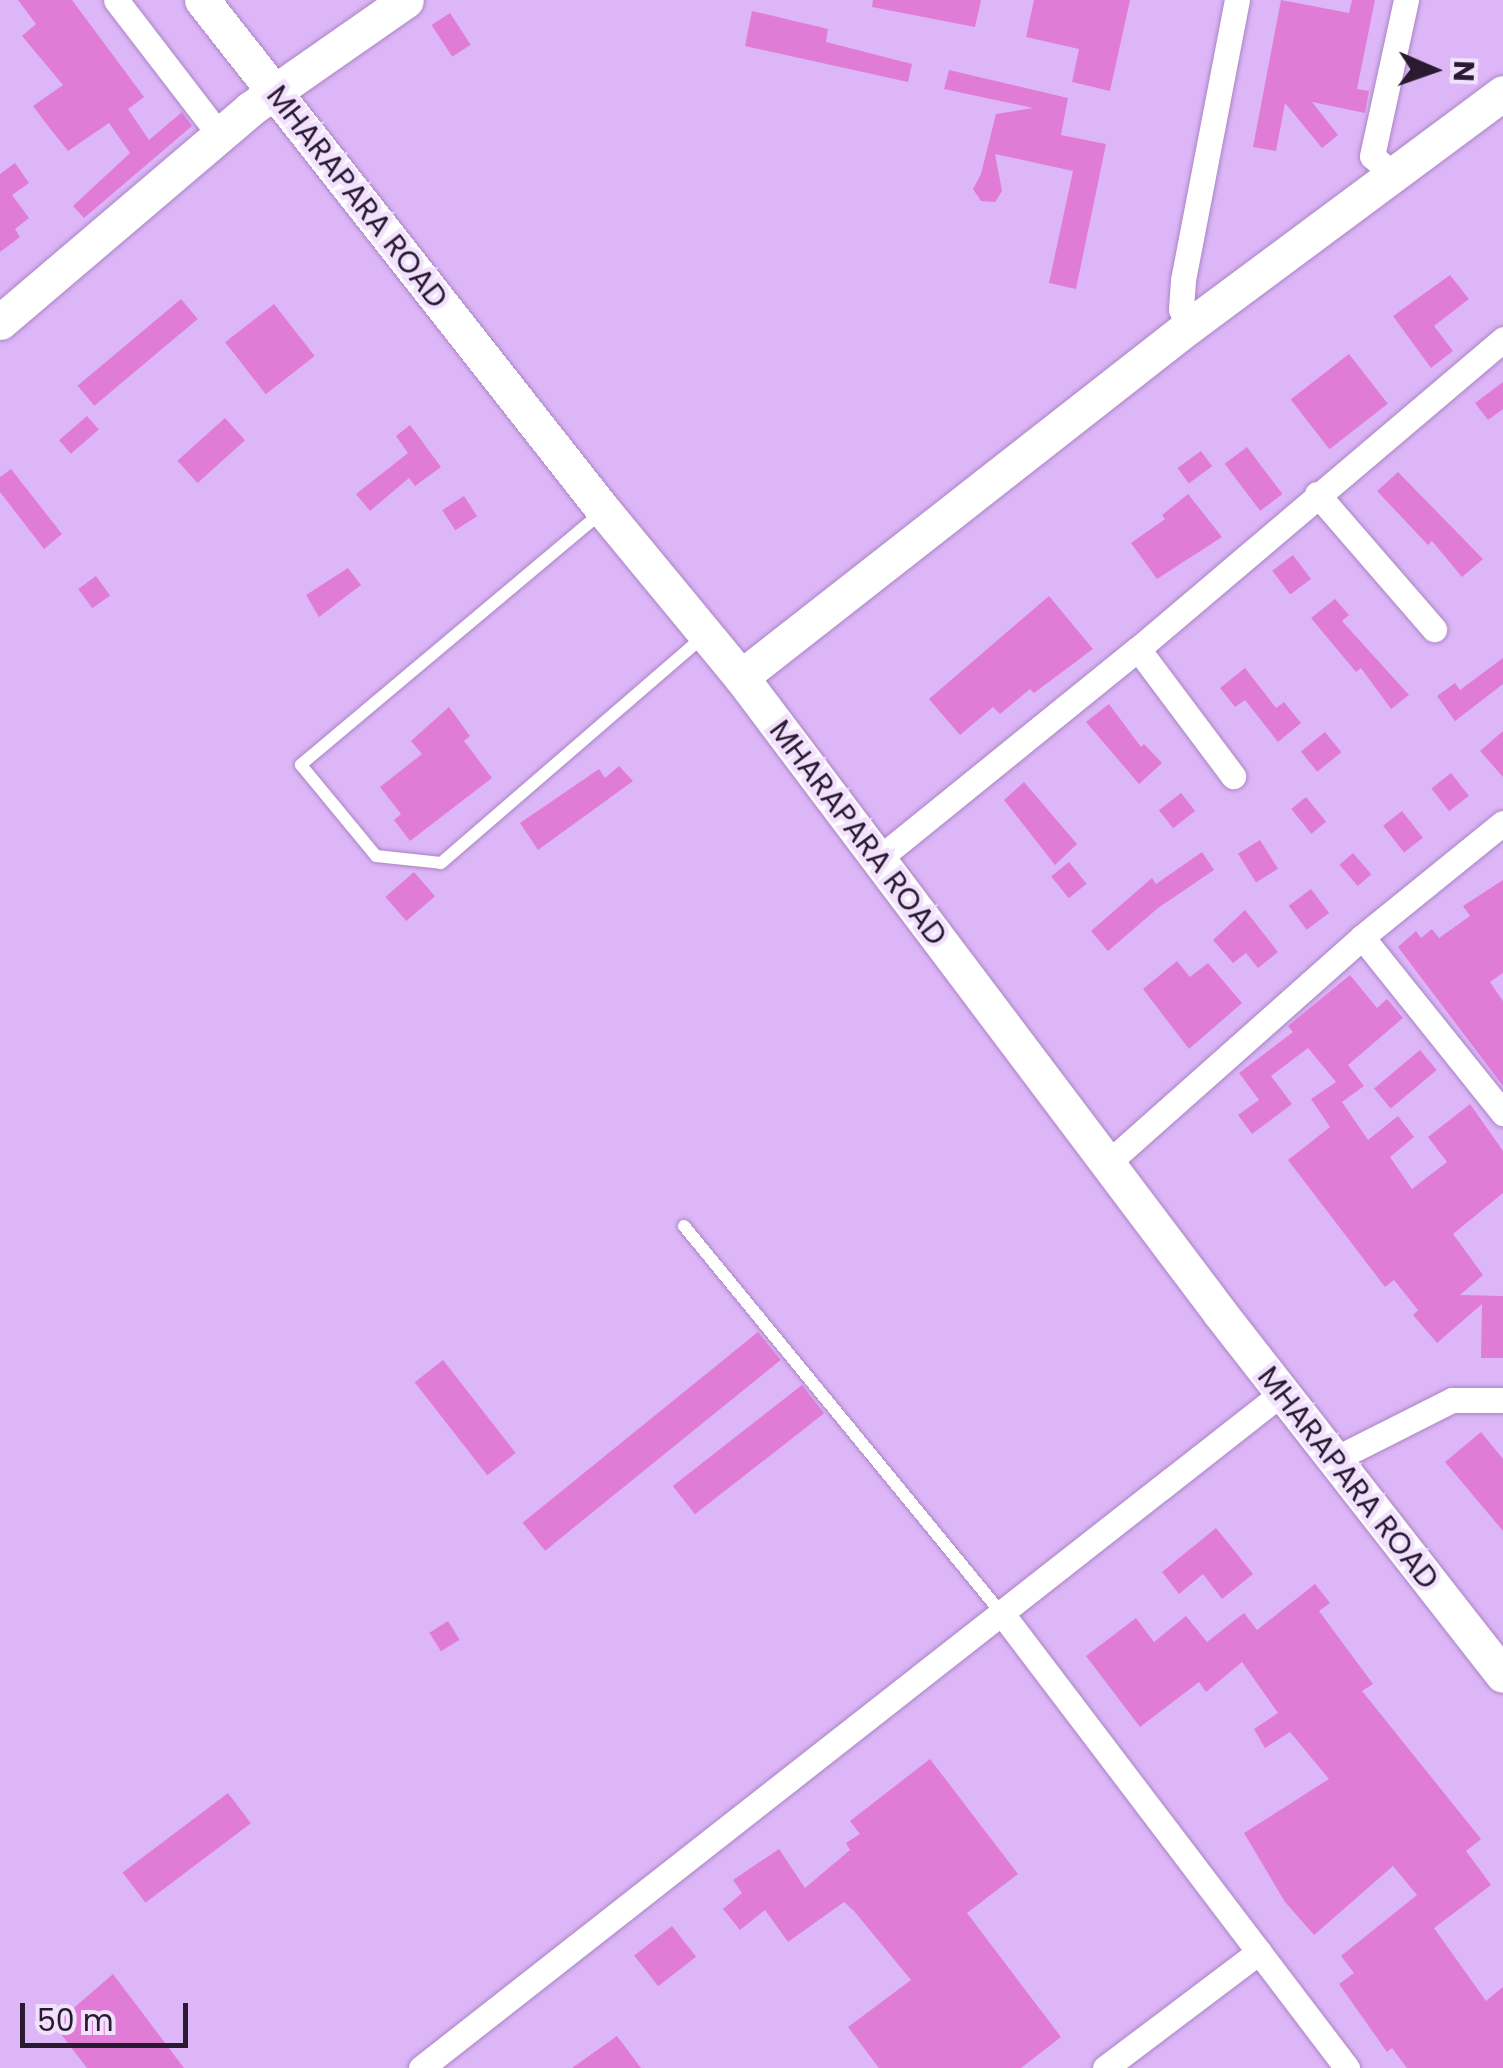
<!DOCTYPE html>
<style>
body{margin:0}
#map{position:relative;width:1503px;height:2068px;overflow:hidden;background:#ddb6f8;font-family:Poppins,sans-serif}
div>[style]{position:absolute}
.building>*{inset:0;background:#e17cd6;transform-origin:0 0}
.roads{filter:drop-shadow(0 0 2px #aa85c3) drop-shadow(0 0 2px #aa85c3)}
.lane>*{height:12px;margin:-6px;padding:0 6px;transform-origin:6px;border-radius:6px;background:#fff}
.street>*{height:25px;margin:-12.5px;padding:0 12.5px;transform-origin:12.5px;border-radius:12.5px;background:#fff}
.secondary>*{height:35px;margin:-17.5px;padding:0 17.5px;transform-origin:17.5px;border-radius:17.5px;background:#fff}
span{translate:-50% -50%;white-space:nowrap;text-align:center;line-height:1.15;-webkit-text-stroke:9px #f1e1fc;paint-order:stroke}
.street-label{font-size:30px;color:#291a32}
.north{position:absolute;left:1383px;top:20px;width:100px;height:100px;-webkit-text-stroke:8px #f1e1fc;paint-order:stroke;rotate:92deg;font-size:28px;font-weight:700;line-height:40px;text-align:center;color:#291a32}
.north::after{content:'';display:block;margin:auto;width:35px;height:45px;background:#291a32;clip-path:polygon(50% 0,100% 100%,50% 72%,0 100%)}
.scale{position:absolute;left:20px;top:2003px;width:168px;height:45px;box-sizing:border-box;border:5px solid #291a32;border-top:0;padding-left:12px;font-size:30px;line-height:35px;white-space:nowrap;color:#291a32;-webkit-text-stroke:8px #f1e1fc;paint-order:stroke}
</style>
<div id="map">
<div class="building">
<i style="clip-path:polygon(18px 0,72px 0,144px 97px,128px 109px,149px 140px,182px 112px,192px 126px,84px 218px,73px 206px,130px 153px,109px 123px,68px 151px,48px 126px,33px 106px,63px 85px,22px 36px,36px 24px)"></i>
<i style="clip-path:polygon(873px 0,981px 0,975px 27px,872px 7px)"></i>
<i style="clip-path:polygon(1034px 0,1130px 0,1110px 91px,1072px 82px,1079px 49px,1026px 37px)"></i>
<i style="clip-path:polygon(1281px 0,1349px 13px,1352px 0,1375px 0,1357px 89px,1369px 91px,1365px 113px,1312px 102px,1338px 135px,1322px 148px,1285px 103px,1276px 151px,1253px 147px)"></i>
<i style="clip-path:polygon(752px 11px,828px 29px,826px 42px,912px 64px,908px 82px,745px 46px)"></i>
<i style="left:450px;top:13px;width:38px;height:22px;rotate:57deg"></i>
<i style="clip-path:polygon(949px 70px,1068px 98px,1061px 135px,1106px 144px,1076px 289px,1049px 283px,1073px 171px,995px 154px,1002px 191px,995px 202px,981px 201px,973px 189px,981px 174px,996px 114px,1033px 108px,944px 89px)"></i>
<i style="clip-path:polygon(15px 163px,29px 183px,12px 195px,29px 218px,15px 229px,20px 237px,0 252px,0 174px)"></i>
<i style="clip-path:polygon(1450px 275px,1469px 299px,1434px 326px,1453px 351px,1431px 368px,1393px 316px)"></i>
<i style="left:181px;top:299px;width:26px;height:135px;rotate:50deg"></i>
<i style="left:274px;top:304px;width:66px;height:62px;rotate:52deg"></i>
<i style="left:1349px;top:354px;width:63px;height:74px;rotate:52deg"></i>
<i style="clip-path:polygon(1503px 382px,1503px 409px,1488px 420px,1475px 403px)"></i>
<i style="left:87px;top:416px;width:18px;height:37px;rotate:49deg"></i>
<i style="left:225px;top:418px;width:30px;height:64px;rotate:48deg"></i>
<i style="clip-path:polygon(410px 425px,441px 467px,415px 486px,409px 478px,370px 511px,356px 494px,408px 453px,396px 436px)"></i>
<i style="left:1247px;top:447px;width:59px;height:28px;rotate:53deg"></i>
<i style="left:1201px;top:451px;width:19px;height:29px;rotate:54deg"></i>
<i style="clip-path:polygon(11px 469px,62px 534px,44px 549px,0 492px,0 477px)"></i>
<i style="clip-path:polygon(1398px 472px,1483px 559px,1462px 577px,1432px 541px,1428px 545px,1377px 491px)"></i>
<i style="clip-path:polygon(1188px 494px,1222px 537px,1157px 579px,1131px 543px,1165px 519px,1162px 515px)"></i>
<i style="left:464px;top:496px;width:24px;height:26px;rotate:57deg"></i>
<i style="left:1293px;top:555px;width:30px;height:26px;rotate:53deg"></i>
<i style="clip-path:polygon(348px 568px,361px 585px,319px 617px,306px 595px)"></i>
<i style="left:96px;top:576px;width:24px;height:22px;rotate:54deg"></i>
<i style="clip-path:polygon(1049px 596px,1093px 649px,1034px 693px,1030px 689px,1000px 714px,993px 707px,960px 735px,929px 699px)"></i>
<i style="clip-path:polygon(1335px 599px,1349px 615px,1342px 621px,1409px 695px,1391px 709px,1361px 668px,1356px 672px,1311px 618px)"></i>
<i style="clip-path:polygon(1503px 658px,1503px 684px,1455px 721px,1437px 696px,1455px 683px,1460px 690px)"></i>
<i style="clip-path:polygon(1245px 668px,1276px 708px,1284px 702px,1301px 723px,1278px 742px,1245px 700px,1235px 707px,1220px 688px)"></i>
<i style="clip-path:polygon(1109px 704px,1141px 747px,1144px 744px,1162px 763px,1139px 784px,1086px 722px)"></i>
<i style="clip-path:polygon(449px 707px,470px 736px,464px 741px,492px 778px,410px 841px,394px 820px,401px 814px,380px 787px,422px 754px,411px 741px)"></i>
<i style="clip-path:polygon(1503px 731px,1503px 777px,1480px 751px)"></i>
<i style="left:1325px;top:732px;width:26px;height:31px;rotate:51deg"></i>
<i style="clip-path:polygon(619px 766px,633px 781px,538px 850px,520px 823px,599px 769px,605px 778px)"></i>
<i style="left:1451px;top:773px;width:29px;height:25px;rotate:52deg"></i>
<i style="clip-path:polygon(1024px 782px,1077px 844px,1055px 865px,1004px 800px)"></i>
<i style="left:1181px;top:793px;width:23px;height:28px;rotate:52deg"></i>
<i style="left:1306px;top:797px;width:32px;height:19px;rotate:51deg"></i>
<i style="left:1402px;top:811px;width:34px;height:24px;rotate:52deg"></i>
<i style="left:1260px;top:840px;width:34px;height:26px;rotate:58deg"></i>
<i style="clip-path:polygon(1202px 852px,1214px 870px,1158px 908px,1108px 951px,1091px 931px,1152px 878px,1156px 884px)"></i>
<i style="left:1353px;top:853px;width:28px;height:18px;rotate:49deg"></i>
<i style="left:1069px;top:862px;width:28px;height:23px;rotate:51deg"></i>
<i style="left:414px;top:872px;width:32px;height:38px;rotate:49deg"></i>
<i style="clip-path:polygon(1503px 880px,1503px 973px,1490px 982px,1503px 1001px,1503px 1086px,1398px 947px,1416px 931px,1421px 938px,1432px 929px,1439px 938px,1470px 916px,1463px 906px)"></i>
<i style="left:1311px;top:889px;width:30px;height:28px;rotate:53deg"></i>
<i style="clip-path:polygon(1245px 910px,1278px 952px,1258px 968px,1246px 953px,1233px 963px,1213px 940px)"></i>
<i style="clip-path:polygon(1177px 961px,1190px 977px,1208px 963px,1242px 1003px,1189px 1049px,1143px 989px)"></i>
<i style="clip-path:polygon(1350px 975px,1377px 1008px,1387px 999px,1403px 1018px,1348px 1065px,1364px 1086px,1342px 1102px,1368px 1140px,1398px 1116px,1414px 1137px,1390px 1157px,1412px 1189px,1447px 1162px,1428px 1137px,1470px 1104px,1503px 1151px,1503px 1193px,1453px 1234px,1483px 1275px,1460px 1295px,1503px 1296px,1503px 1358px,1481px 1358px,1482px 1304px,1437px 1343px,1413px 1315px,1418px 1310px,1394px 1280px,1385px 1287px,1288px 1160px,1330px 1127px,1311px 1099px,1336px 1082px,1308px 1048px,1271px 1076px,1292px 1104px,1252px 1134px,1238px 1115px,1259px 1100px,1239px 1073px,1293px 1032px,1288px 1026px)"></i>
<i style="left:1420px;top:1050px;width:26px;height:60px;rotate:50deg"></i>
<i style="left:758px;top:1332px;width:36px;height:303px;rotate:51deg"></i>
<i style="left:443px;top:1360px;width:118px;height:36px;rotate:52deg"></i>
<i style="left:802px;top:1385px;width:36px;height:164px;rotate:52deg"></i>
<i style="clip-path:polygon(1481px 1432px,1503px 1459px,1503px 1531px,1445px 1462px)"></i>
<i style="clip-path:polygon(1216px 1528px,1253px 1574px,1222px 1599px,1203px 1574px,1179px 1594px,1162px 1572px)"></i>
<i style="clip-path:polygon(1315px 1584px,1330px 1603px,1319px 1611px,1373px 1684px,1362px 1691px,1481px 1839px,1466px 1851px,1491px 1885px,1434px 1928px,1486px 2001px,1503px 1987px,1503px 2068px,1407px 2068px,1392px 2048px,1387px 2052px,1339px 1984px,1354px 1973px,1341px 1956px,1417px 1895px,1393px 1866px,1314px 1935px,1285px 1902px,1244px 1833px,1329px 1779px,1290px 1732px,1265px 1748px,1254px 1729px,1278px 1713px,1242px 1662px,1206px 1692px,1199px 1682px,1140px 1727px,1086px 1656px,1136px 1618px,1154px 1642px,1186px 1616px,1207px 1642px,1244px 1613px,1257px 1630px)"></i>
<i style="left:448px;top:1621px;width:22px;height:22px;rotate:58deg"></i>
<i style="clip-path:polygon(930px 1759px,1018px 1874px,967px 1913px,1061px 2037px,1021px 2068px,879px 2068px,848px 2027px,911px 1980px,854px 1911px,844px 1902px,788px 1942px,765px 1910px,740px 1930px,723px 1909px,742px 1893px,733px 1880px,779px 1849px,805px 1888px,850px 1850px,846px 1843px,860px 1834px,850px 1821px)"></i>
<i style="left:228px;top:1793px;width:38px;height:132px;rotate:53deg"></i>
<i style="left:672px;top:1926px;width:39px;height:48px;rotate:52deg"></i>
<i style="clip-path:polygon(113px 1974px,184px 2068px,87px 2068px,54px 2025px)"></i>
<i style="clip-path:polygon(617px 2036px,641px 2068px,572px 2068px)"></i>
</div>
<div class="roads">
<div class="lane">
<i style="left:602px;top:512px;width:393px;rotate:140deg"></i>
<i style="left:301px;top:765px;width:118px;rotate:50.5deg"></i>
<i style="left:376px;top:856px;width:65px;rotate:6.1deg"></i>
<i style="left:441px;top:863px;width:347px;rotate:-40.8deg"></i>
<i style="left:684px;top:1226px;width:503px;rotate:50.65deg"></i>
</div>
<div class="street">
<i style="left:116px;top:0;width:169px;rotate:52.5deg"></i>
<i style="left:1395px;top:176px;width:30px;rotate:-139deg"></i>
<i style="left:1372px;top:156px;width:160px;rotate:-77.7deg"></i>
<i style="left:1188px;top:327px;width:19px;rotate:-111deg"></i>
<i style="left:1181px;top:309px;width:29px;rotate:-86deg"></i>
<i style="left:1183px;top:280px;width:285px;rotate:-79.1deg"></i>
<i style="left:1317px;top:494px;width:179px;rotate:49.1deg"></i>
<i style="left:1138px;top:649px;width:159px;rotate:53.2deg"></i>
<i style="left:877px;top:860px;width:336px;rotate:-39deg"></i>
<i style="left:1138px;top:649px;width:479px;rotate:-40.3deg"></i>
<i style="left:1362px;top:937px;width:226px;rotate:51.3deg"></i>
<i style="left:1109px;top:1162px;width:339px;rotate:-41.6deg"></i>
<i style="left:1362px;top:937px;width:181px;rotate:-39deg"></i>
<i style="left:1333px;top:1460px;width:133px;rotate:-26.8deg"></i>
<i style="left:1452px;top:1400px;width:51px"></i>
<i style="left:1003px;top:1615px;width:569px;rotate:52.79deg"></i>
<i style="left:421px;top:2068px;width:1094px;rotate:-38.1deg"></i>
<i style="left:1105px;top:2068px;width:193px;rotate:-37deg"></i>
</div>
<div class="secondary">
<i style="left:202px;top:0;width:650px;rotate:51.81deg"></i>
<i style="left:604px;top:511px;width:215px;rotate:50.5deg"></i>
<i style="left:741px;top:677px;width:796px;rotate:53.01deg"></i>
<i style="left:1220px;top:1313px;width:459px;rotate:52deg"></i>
<i style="left:0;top:322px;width:328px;rotate:-40.4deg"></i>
<i style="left:250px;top:109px;width:190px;rotate:-34.9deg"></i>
<i style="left:741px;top:677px;width:568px;rotate:-38.06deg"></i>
<i style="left:1188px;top:327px;width:392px;rotate:-36.6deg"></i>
</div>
</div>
<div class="street-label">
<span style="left:357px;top:197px;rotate:52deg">MHARAPARA ROAD</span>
<span style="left:858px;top:833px;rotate:53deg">MHARAPARA ROAD</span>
<span style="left:1348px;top:1478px;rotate:52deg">MHARAPARA ROAD</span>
</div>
<div class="north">N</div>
<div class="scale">50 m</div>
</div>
